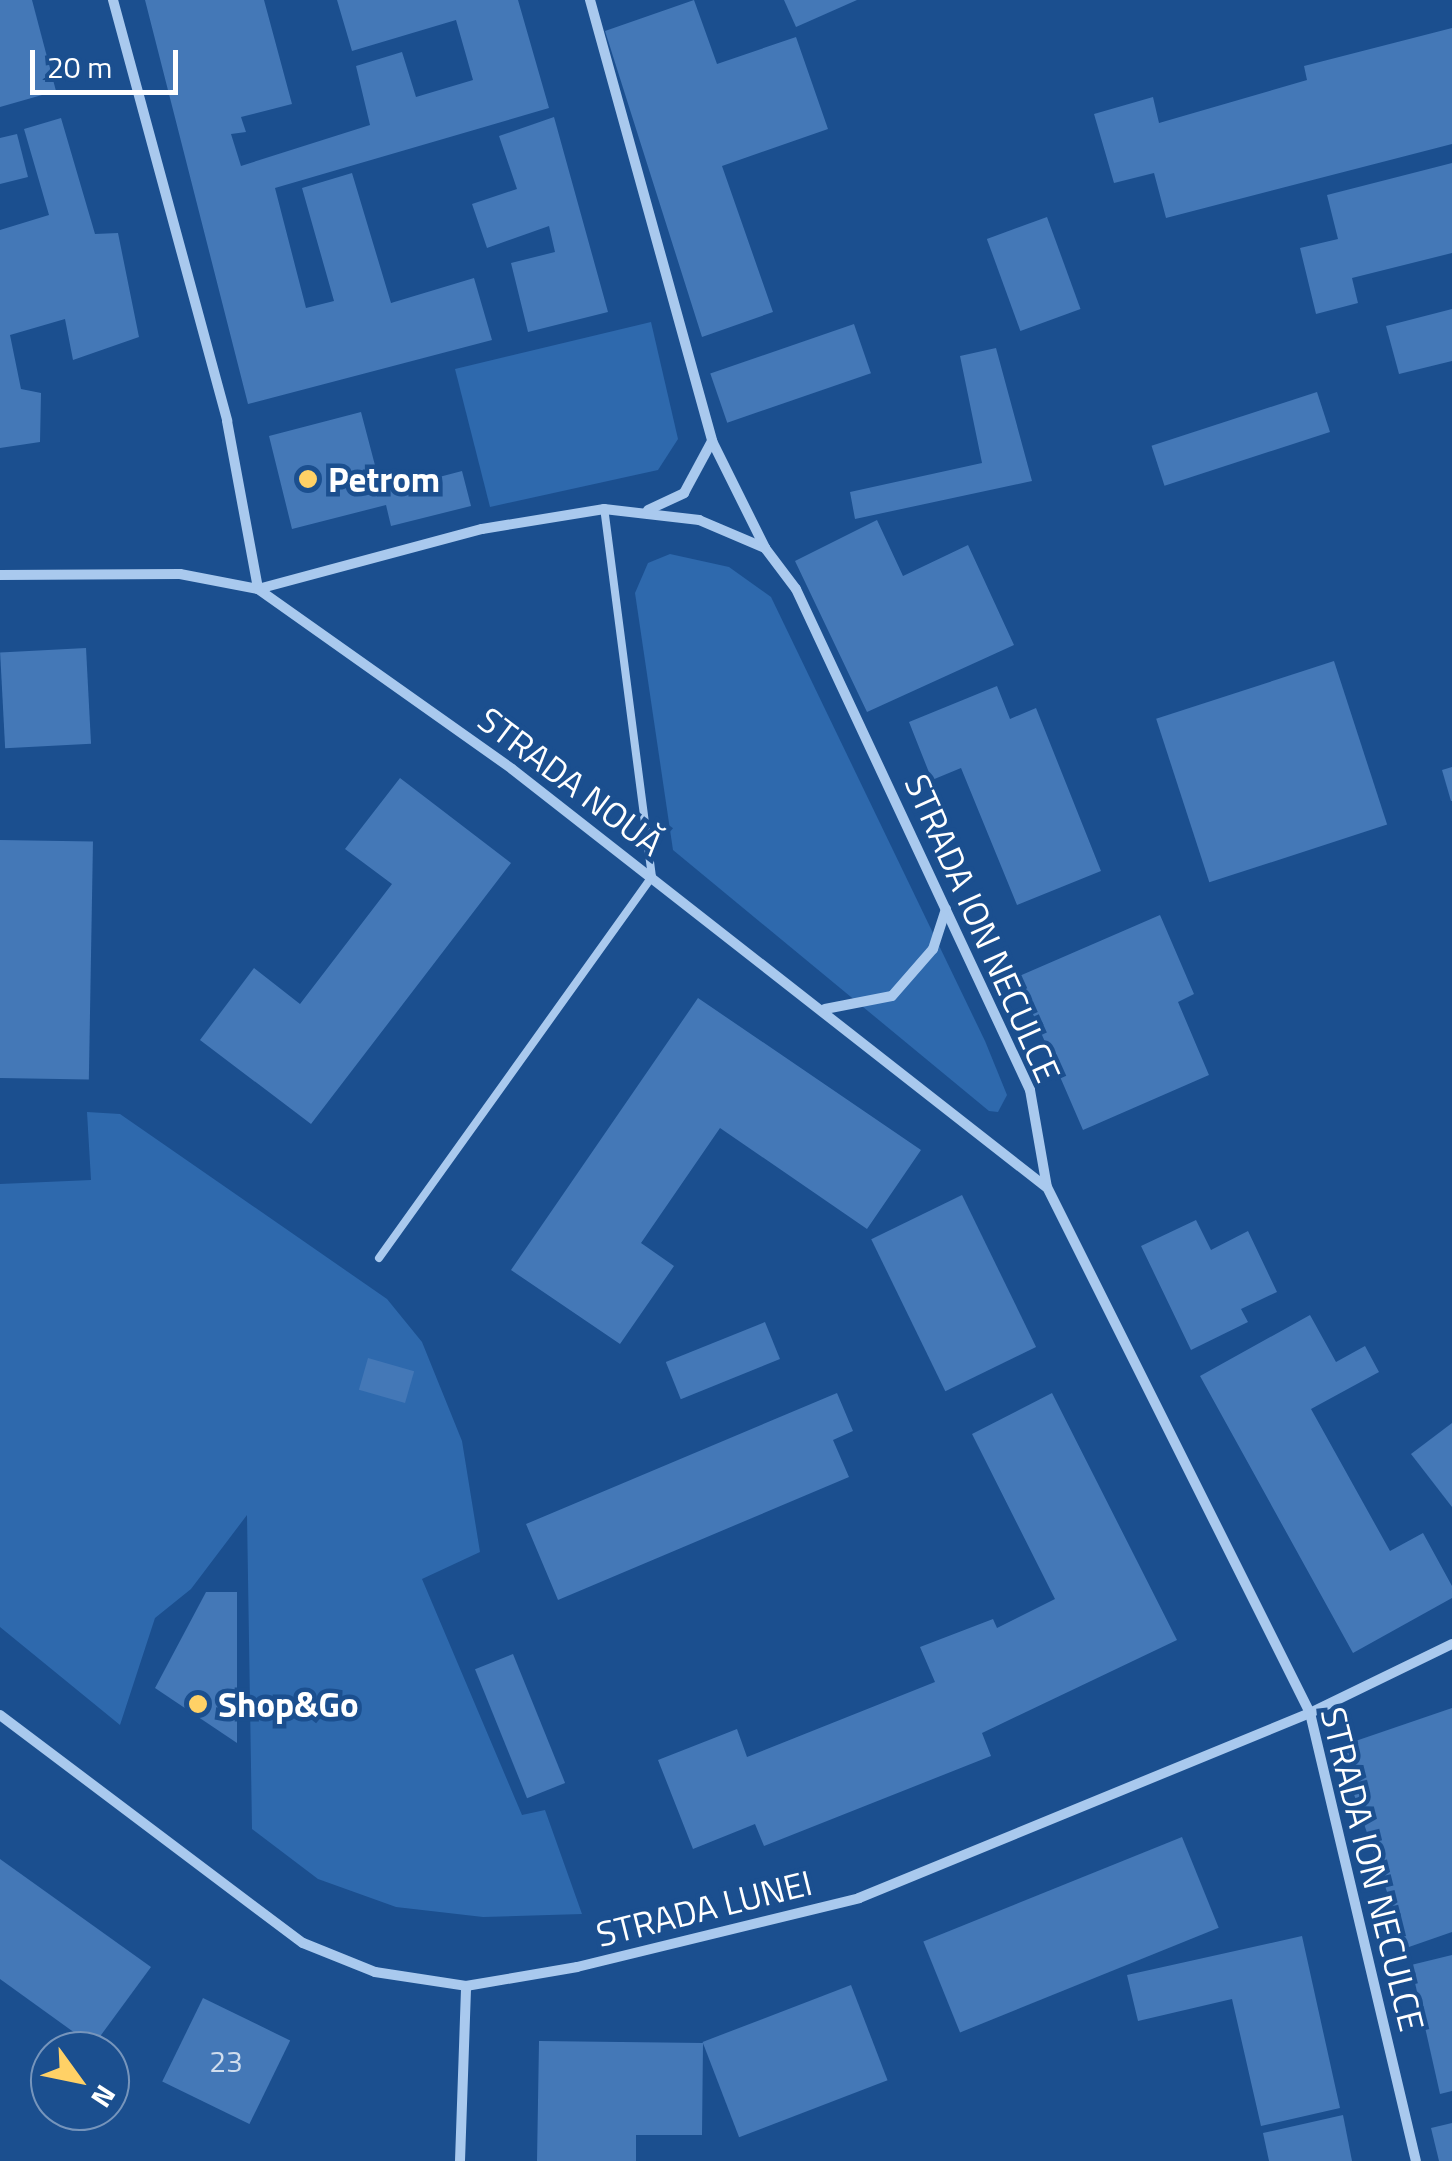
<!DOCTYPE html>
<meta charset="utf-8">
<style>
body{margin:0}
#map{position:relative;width:1452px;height:2161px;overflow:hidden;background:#1b4f8f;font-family:"Titillium Web",sans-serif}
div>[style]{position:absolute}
.green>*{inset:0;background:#2e69ad}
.building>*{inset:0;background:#4478b7;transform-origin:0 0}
.lane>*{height:8px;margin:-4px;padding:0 4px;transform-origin:4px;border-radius:4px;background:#a9c9ee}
.street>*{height:10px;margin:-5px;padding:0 5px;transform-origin:5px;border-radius:5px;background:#a9c9ee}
.dots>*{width:28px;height:28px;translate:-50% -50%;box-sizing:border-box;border:5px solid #1b4f8f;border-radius:50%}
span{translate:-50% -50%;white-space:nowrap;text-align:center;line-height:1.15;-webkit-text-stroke:9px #1b4f8f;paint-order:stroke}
.number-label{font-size:30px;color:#d0dded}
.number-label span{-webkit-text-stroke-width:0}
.poi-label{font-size:35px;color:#fff;font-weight:700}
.left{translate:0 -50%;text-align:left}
.street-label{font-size:35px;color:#fff}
.north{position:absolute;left:30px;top:2031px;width:100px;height:100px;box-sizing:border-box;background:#1b4f8f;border:2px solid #7695bc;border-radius:50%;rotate:123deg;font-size:28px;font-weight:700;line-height:40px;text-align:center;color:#fff}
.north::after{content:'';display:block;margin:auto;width:35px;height:45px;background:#ffd166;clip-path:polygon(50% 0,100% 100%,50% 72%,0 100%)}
.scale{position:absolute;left:30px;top:50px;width:148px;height:45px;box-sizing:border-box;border:5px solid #fff;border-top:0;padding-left:12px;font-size:30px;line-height:35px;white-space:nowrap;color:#fff;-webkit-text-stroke:8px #1b4f8f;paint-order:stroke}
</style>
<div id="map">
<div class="green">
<i style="clip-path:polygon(651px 322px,678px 439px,658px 470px,490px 507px,455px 369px)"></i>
<i style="clip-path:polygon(670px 554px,729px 567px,771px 597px,985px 1041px,1007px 1095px,998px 1112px,989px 1111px,673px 850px,635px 593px,648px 563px)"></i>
<i style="clip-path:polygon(87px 1112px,120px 1114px,387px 1299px,422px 1342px,462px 1441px,480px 1552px,422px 1579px,522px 1815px,545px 1810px,582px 1914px,483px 1917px,396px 1907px,318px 1879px,252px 1829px,247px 1515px,191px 1589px,155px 1618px,120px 1725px,0 1627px,0 1184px,91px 1180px)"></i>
</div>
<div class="building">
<i style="clip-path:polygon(0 0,32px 0,56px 91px,0 107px)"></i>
<i style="clip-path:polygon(145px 0,264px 0,292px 104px,241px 117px,246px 132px,231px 134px,241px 166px,370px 125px,356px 66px,402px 52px,416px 97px,473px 80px,456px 20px,352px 51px,337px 0,518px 0,549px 108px,275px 188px,306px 308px,334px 301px,302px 188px,352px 173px,391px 303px,474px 278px,492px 340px,248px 404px)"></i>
<i style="clip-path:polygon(694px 0,717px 64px,796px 37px,828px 129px,722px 166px,773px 312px,702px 337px,605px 31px)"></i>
<i style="clip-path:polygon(784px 0,857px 0,796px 27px)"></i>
<i style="clip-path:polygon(1452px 28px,1452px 144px,1166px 218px,1154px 173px,1114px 183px,1094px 114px,1153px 97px,1159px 123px,1307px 80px,1304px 66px)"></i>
<i style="clip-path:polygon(554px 117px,608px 312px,528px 332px,511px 263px,555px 252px,549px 226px,487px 248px,472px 204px,517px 189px,499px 136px)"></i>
<i style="clip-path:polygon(61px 118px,95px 234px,118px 233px,139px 337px,73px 360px,65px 319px,10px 335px,21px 389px,41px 393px,40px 442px,0 448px,0 230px,49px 215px,24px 129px)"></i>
<i style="clip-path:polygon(17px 134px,28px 177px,0 184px,0 138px)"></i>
<i style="clip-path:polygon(1452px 163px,1452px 253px,1352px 278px,1358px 303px,1316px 314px,1300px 248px,1338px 239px,1327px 195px)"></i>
<i style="left:1047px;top:217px;width:98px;height:64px;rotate:70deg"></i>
<i style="clip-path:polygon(1452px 309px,1452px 361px,1399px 374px,1386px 326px)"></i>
<i style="left:854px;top:324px;width:52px;height:152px;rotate:71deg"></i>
<i style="clip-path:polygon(996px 348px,1032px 481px,855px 519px,850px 492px,982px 463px,960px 356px)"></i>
<i style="left:1317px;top:392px;width:42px;height:174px;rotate:72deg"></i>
<i style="clip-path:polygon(361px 412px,382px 492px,462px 471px,471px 506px,391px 526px,386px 505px,292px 529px,269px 436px)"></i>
<i style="clip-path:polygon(877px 520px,903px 576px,968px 545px,1014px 645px,867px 712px,795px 561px)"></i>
<i style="left:86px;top:648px;width:96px;height:86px;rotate:87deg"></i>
<i style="left:1334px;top:661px;width:172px;height:187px;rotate:72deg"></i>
<i style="clip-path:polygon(997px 686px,1010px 719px,1036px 708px,1101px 871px,1017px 905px,961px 768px,932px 780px,909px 722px)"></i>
<i style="clip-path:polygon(1452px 767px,1452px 801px,1451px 801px,1442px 770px)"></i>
<i style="clip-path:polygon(400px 778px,511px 863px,311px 1124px,200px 1040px,254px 968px,300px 1004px,392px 884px,345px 849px)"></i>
<i style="left:0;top:840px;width:93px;height:238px;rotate:1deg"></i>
<i style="clip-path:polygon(1160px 915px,1194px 994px,1178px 1002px,1209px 1075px,1083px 1130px,1017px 977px)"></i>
<i style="clip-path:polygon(698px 998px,921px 1150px,867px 1229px,720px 1128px,641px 1243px,674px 1266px,620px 1344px,511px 1270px)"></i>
<i style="left:962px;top:1195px;width:169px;height:101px;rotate:64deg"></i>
<i style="clip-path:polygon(1196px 1220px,1211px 1250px,1248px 1231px,1277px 1292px,1241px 1309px,1248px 1322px,1191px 1350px,1141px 1246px)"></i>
<i style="clip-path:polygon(1310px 1315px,1336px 1362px,1365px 1346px,1379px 1372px,1311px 1409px,1390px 1551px,1423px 1533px,1452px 1586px,1452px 1598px,1353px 1653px,1200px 1376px)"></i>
<i style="left:765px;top:1322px;width:40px;height:107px;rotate:68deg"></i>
<i style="left:368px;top:1358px;width:48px;height:33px;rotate:16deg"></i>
<i style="clip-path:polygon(837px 1393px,853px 1431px,833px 1440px,849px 1477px,558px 1600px,526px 1524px)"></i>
<i style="clip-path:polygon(1052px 1393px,1177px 1640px,982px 1733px,991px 1756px,764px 1846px,755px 1824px,693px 1849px,658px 1760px,737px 1729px,747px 1757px,935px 1682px,920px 1647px,993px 1619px,997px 1628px,1055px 1599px,972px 1434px)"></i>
<i style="clip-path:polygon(1452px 1423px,1452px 1507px,1411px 1454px)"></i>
<i style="clip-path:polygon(206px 1592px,237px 1592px,237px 1743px,155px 1688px)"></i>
<i style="left:513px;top:1654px;width:139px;height:41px;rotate:68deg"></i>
<i style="clip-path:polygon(1452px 1708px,1452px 1932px,1406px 1948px,1338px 1747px)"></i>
<i style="left:1182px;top:1837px;width:98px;height:279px;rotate:68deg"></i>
<i style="clip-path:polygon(0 1859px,151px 1967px,93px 2046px,0 1979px)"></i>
<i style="clip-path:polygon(1302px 1936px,1340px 2108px,1261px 2126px,1232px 1999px,1138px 2021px,1127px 1975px)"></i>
<i style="clip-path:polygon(1452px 1955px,1452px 2091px,1440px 2094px,1411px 1965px)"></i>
<i style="left:851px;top:1985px;width:102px;height:159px;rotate:69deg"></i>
<i style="left:203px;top:1998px;width:97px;height:93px;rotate:26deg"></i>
<i style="clip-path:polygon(539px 2041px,703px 2043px,702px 2135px,636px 2135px,636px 2161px,537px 2161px)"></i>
<i style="clip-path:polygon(1343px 2115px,1352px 2161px,1269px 2161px,1263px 2133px)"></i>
<i style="clip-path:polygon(1452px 2123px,1452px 2161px,1439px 2161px,1431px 2128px)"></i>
</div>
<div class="lane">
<i style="left:379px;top:1258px;width:469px;rotate:-54.4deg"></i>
<i style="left:652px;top:877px;width:371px;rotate:-97.4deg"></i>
</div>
<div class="street">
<i style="left:113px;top:0;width:436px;rotate:74.8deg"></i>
<i style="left:227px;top:421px;width:171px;rotate:79.5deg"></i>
<i style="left:590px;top:0;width:458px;rotate:74.5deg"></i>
<i style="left:712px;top:441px;width:119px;rotate:63.6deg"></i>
<i style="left:765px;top:548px;width:51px;rotate:52.9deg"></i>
<i style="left:796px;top:589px;width:553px;rotate:64.96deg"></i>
<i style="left:1030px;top:1090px;width:98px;rotate:80.1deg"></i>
<i style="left:1047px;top:1187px;width:588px;rotate:63.43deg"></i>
<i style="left:1310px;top:1713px;width:460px;rotate:76.7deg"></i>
<i style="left:648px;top:510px;width:40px;rotate:-25deg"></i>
<i style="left:684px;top:493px;width:59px;rotate:-61.7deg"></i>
<i style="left:0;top:575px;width:180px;rotate:-0.3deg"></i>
<i style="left:180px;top:574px;width:79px;rotate:10.9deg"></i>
<i style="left:258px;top:589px;width:311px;rotate:35.3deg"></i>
<i style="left:512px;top:769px;width:678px;rotate:38.05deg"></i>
<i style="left:258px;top:589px;width:232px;rotate:-15deg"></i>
<i style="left:482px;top:529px;width:124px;rotate:-9.3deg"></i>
<i style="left:604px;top:509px;width:96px;rotate:6.6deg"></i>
<i style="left:699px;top:520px;width:72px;rotate:23deg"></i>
<i style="left:825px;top:1009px;width:68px;rotate:-11deg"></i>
<i style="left:892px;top:996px;width:62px;rotate:-48.9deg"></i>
<i style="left:933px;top:949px;width:42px;rotate:-72deg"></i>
<i style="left:0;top:1715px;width:379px;rotate:37deg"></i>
<i style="left:303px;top:1943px;width:78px;rotate:21.9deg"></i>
<i style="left:375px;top:1972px;width:92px;rotate:8.7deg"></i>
<i style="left:466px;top:1986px;width:113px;rotate:-9.7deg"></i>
<i style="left:577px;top:1967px;width:290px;rotate:-13.7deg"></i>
<i style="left:859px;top:1898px;width:487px;rotate:-22.3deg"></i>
<i style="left:1310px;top:1713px;width:158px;rotate:-25.9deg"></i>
<i style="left:460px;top:2161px;width:175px;rotate:-88deg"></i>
</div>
<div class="dots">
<i style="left:308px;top:479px;background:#ffd166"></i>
<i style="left:198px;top:1704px;background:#ffd166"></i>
</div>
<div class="number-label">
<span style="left:226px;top:2061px">23</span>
</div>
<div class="poi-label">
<span class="left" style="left:328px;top:479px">Petrom</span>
<span class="left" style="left:218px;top:1704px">Shop&amp;Go</span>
</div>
<div class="street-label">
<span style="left:571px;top:781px;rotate:37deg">STRADA NOUĂ</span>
<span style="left:983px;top:928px;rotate:66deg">STRADA ION NECULCE</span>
<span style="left:1373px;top:1869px;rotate:76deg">STRADA ION NECULCE</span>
<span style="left:704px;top:1908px;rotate:-14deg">STRADA LUNEI</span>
</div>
<div class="north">N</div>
<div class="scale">20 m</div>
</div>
